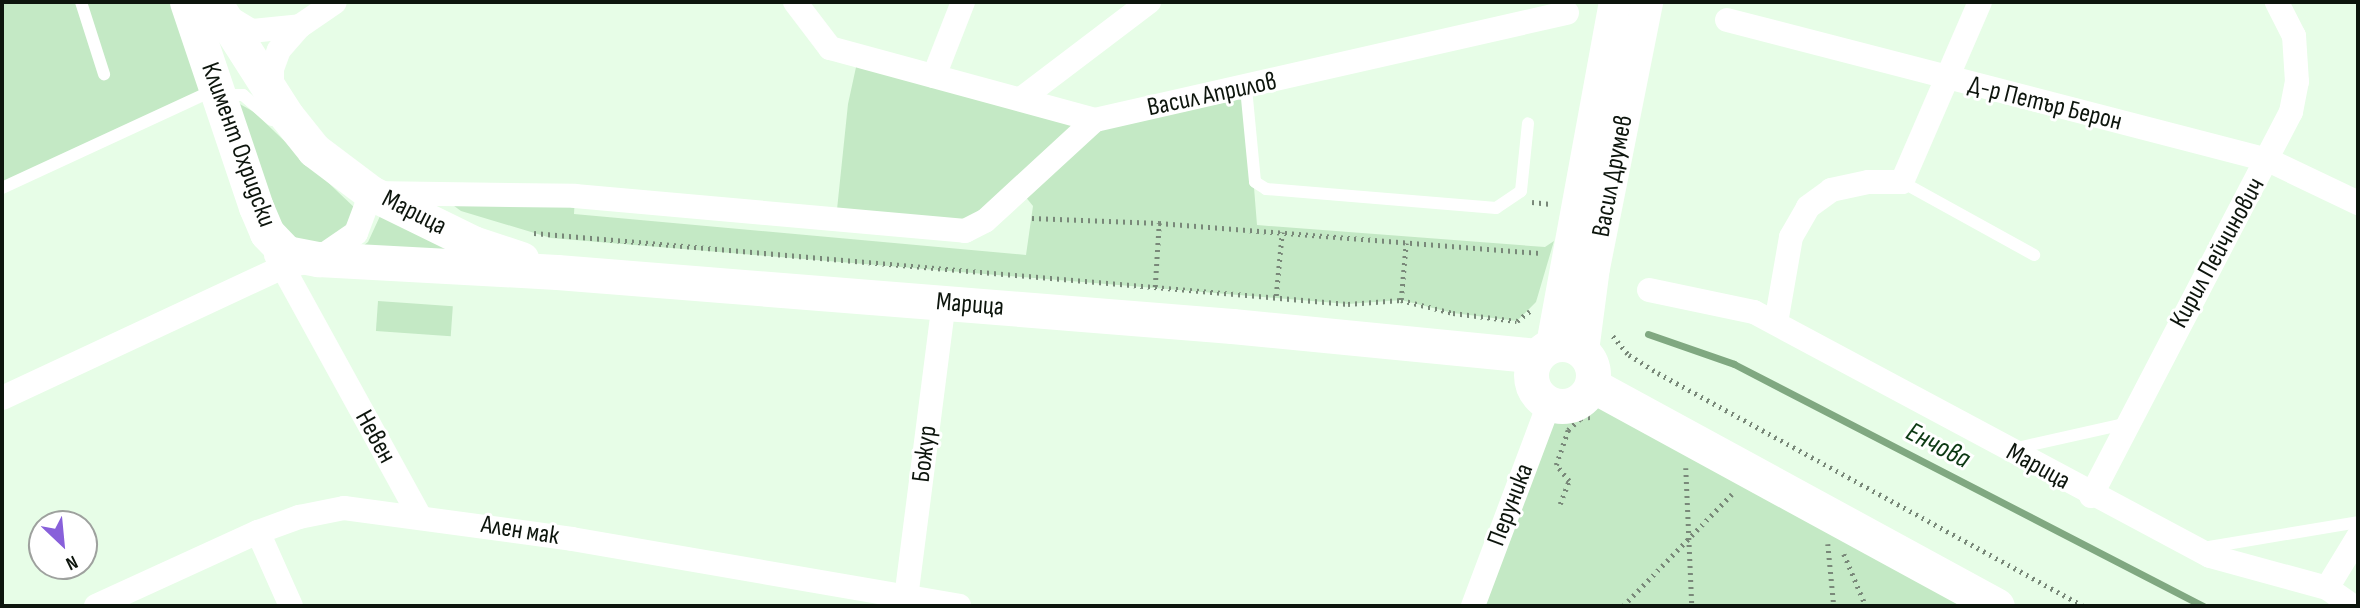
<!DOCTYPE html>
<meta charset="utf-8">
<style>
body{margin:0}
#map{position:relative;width:2360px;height:608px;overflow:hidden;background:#e7fde7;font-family:"Sofia Sans Condensed",sans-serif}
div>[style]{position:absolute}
.green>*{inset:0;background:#c4e9c5;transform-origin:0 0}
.stream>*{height:7px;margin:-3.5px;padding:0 3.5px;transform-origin:3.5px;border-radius:3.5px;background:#80a881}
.path>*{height:4.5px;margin-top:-2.25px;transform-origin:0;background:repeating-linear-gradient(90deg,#798879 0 2px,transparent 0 7px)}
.service>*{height:12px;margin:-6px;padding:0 6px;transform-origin:6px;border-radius:6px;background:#fff}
.minor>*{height:24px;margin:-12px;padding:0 12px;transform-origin:12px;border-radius:12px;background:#fff}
.tertiary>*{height:32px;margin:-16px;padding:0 16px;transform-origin:16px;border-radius:16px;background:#fff}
.secondary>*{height:35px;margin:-17.5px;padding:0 17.5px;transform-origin:17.5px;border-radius:17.5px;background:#fff}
.secondary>.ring{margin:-17.5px;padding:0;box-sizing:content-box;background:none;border:35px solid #fff;border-radius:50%}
span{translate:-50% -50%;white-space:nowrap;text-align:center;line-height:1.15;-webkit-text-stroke:6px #fff;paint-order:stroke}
.street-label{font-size:26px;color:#0d150d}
.water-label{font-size:28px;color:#0c3913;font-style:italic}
.frame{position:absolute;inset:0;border:4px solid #0d150d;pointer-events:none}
.north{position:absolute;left:28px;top:510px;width:70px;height:70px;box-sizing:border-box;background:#fff;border:2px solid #9ea19e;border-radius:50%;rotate:154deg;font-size:19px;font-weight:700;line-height:28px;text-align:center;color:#0d150d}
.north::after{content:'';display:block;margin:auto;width:24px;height:32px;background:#8860da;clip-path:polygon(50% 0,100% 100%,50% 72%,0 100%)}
</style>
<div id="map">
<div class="green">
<i style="clip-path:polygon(2px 2px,187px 2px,220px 94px,2px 188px)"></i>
<i style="clip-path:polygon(858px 58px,1095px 120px,1246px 88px,1257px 225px,1545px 247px,1554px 241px,1536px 302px,1517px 321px,1453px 313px,1401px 300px,1348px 304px,551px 238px,461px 211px,450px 203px,575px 196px,574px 214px,1026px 255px,1033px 206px,1020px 190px,985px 221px,836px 219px,848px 104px)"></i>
<i style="clip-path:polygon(238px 103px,254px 112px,357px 210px,355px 223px,322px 249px,283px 238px)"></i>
<i style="clip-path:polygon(381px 214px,471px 255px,350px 256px,368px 242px)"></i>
<i style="left:378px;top:301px;width:75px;height:30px;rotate:4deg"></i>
<i style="clip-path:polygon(1592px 385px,1997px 606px,1473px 606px,1549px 404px,1575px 403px)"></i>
</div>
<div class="stream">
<i style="left:1648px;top:334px;width:91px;rotate:19.2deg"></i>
<i style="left:1734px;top:364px;width:528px;rotate:27.29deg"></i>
</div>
<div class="path">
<i style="left:1532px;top:202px;width:19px;rotate:6deg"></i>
<i style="left:1032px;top:218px;width:127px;rotate:2.3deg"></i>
<i style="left:1159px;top:223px;width:384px;rotate:4.5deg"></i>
<i style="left:534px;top:233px;width:817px;rotate:4.98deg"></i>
<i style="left:1348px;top:304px;width:53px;rotate:-4.3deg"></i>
<i style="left:1401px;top:300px;width:54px;rotate:14deg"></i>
<i style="left:1453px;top:313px;width:64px;rotate:7.1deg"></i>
<i style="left:1517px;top:321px;width:16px;rotate:-38deg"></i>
<i style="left:1155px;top:287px;width:64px;rotate:-86.4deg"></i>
<i style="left:1276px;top:296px;width:64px;rotate:-84.6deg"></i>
<i style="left:1401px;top:300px;width:57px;rotate:-85deg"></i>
<i style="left:1613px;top:336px;width:25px;rotate:50deg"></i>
<i style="left:1629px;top:355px;width:34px;rotate:32deg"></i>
<i style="left:1658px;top:373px;width:486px;rotate:28.7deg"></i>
<i style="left:1686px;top:468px;width:138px;rotate:87.5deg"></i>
<i style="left:1560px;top:504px;width:25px;rotate:-69deg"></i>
<i style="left:1569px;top:481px;width:21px;rotate:-129deg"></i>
<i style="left:1556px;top:465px;width:37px;rotate:-71deg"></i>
<i style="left:1568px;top:430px;width:18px;rotate:-43deg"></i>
<i style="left:1581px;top:418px;width:9px;rotate:-6deg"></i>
<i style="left:1828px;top:544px;width:62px;rotate:84.5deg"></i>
<i style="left:1844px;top:554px;width:56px;rotate:67.1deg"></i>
<i style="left:1623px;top:606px;width:156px;rotate:-45.8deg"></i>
</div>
<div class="service">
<i style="left:81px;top:2px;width:76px;rotate:72.3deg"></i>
<i style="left:1246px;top:88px;width:94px;rotate:84.5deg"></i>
<i style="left:1255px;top:182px;width:13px;rotate:32deg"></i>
<i style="left:1266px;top:189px;width:231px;rotate:4.7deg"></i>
<i style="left:1496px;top:208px;width:30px;rotate:-34deg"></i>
<i style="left:1521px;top:191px;width:68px;rotate:-84.1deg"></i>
<i style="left:1902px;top:182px;width:151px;rotate:28.9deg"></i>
<i style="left:2px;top:188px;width:221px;rotate:-24.8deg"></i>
<i style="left:203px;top:95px;width:40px"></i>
<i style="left:243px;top:95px;width:38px;rotate:41deg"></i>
<i style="left:2013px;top:449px;width:118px;rotate:-12.7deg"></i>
<i style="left:2203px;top:548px;width:157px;rotate:-9.5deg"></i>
</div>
<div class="minor">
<i style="left:795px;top:2px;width:58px;rotate:52.7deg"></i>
<i style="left:830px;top:48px;width:275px;rotate:15.2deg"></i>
<i style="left:1095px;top:120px;width:484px;rotate:-12.8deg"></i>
<i style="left:225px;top:15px;width:31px;rotate:31deg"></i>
<i style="left:252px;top:31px;width:48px;rotate:-5.9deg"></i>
<i style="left:1727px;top:20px;width:559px;rotate:14.51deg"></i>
<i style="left:2268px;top:160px;width:100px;rotate:25.5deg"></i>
<i style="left:934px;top:76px;width:79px;rotate:-68.6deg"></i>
<i style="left:272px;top:93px;width:24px;rotate:-90deg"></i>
<i style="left:272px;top:69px;width:20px;rotate:-70deg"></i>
<i style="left:279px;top:50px;width:32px;rotate:-49deg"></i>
<i style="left:300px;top:26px;width:42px;rotate:-34.4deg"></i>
<i style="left:1021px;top:99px;width:161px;rotate:-37.2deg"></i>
<i style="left:276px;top:255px;width:297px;rotate:61.2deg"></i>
<i style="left:1649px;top:290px;width:107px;rotate:11.8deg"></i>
<i style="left:1754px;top:312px;width:517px;rotate:28.15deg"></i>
<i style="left:2210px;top:556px;width:121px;rotate:15.3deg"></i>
<i style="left:2327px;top:588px;width:32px;rotate:35deg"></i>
<i style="left:1776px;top:323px;width:87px;rotate:-80.1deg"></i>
<i style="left:1791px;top:237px;width:34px;rotate:-60deg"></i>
<i style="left:1808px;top:207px;width:29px;rotate:-36deg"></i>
<i style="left:1831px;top:190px;width:38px;rotate:-12deg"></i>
<i style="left:1868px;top:182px;width:34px"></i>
<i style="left:1902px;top:182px;width:196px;rotate:-66.6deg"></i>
<i style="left:2px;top:398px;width:308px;rotate:-25deg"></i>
<i style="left:281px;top:268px;width:38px;rotate:-14deg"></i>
<i style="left:318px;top:259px;width:46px;rotate:-34.4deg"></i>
<i style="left:356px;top:233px;width:43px;rotate:-69.4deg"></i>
<i style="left:371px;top:193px;width:204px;rotate:0.8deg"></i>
<i style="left:575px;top:196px;width:392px;rotate:5.1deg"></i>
<i style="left:965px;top:231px;width:22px;rotate:-27deg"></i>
<i style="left:985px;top:221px;width:149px;rotate:-42.6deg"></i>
<i style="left:2091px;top:496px;width:433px;rotate:-62.5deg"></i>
<i style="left:2291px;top:112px;width:31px;rotate:-79deg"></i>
<i style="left:2297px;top:82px;width:46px;rotate:-93.7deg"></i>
<i style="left:2294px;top:36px;width:38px;rotate:-117deg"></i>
<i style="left:258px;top:532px;width:81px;rotate:66deg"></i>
<i style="left:2327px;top:588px;width:60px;rotate:-58.7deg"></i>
<i style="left:96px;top:606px;width:178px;rotate:-24.6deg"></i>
<i style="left:258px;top:532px;width:44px;rotate:-20.1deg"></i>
<i style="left:299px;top:517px;width:46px;rotate:-11.3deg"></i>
<i style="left:344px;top:508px;width:230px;rotate:7.7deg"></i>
<i style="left:572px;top:539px;width:393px;rotate:9.8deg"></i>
<i style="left:905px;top:606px;width:306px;rotate:-82.7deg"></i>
<i style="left:1473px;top:606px;width:216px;rotate:-69.4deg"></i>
</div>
<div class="tertiary">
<i style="left:1552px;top:345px;width:349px;rotate:-79.6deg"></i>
<i style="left:1583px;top:351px;width:84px;rotate:-82.5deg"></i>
<i style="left:1594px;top:268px;width:271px;rotate:-78.7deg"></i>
</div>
<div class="secondary">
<i style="left:187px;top:2px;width:216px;rotate:71.4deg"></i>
<i style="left:256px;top:207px;width:28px;rotate:67deg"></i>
<i style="left:267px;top:233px;width:28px;rotate:46deg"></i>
<i style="left:286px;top:253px;width:33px;rotate:11deg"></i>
<i style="left:318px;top:259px;width:239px;rotate:3.1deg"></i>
<i style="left:557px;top:272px;width:677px;rotate:4.57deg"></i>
<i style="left:1232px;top:326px;width:306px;rotate:5.6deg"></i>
<i style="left:214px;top:2px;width:134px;rotate:57.5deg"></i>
<i style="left:286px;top:115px;width:45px;rotate:51.3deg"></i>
<i style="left:314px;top:150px;width:71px;rotate:37deg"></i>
<i style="left:371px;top:193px;width:114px;rotate:26.1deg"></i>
<i style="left:473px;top:243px;width:51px;rotate:18.4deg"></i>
<i class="ring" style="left:1531px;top:344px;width:27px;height:27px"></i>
<i style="left:1592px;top:385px;width:461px;rotate:28.6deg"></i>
</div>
<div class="street-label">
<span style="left:1212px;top:95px;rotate:-12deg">Васил Априлов</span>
<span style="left:2045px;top:104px;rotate:14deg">Д-р Петър Берон</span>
<span style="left:238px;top:145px;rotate:70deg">Климент Охридски</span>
<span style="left:1613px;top:176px;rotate:-79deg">Васил Друмев</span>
<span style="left:414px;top:213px;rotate:27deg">Марица</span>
<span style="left:2218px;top:253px;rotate:-61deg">Кирил Пейчинович</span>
<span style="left:970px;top:305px;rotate:5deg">Марица</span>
<span style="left:375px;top:437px;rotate:61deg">Невен</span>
<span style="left:925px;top:454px;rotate:-83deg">Божур</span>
<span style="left:2038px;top:467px;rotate:29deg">Марица</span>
<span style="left:1511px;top:505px;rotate:-69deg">Перуника</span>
<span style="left:520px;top:531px;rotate:9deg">Ален мак</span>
</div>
<div class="water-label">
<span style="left:1938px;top:446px;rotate:27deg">Енчова</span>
</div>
<div class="frame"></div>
<div class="north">N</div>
</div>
